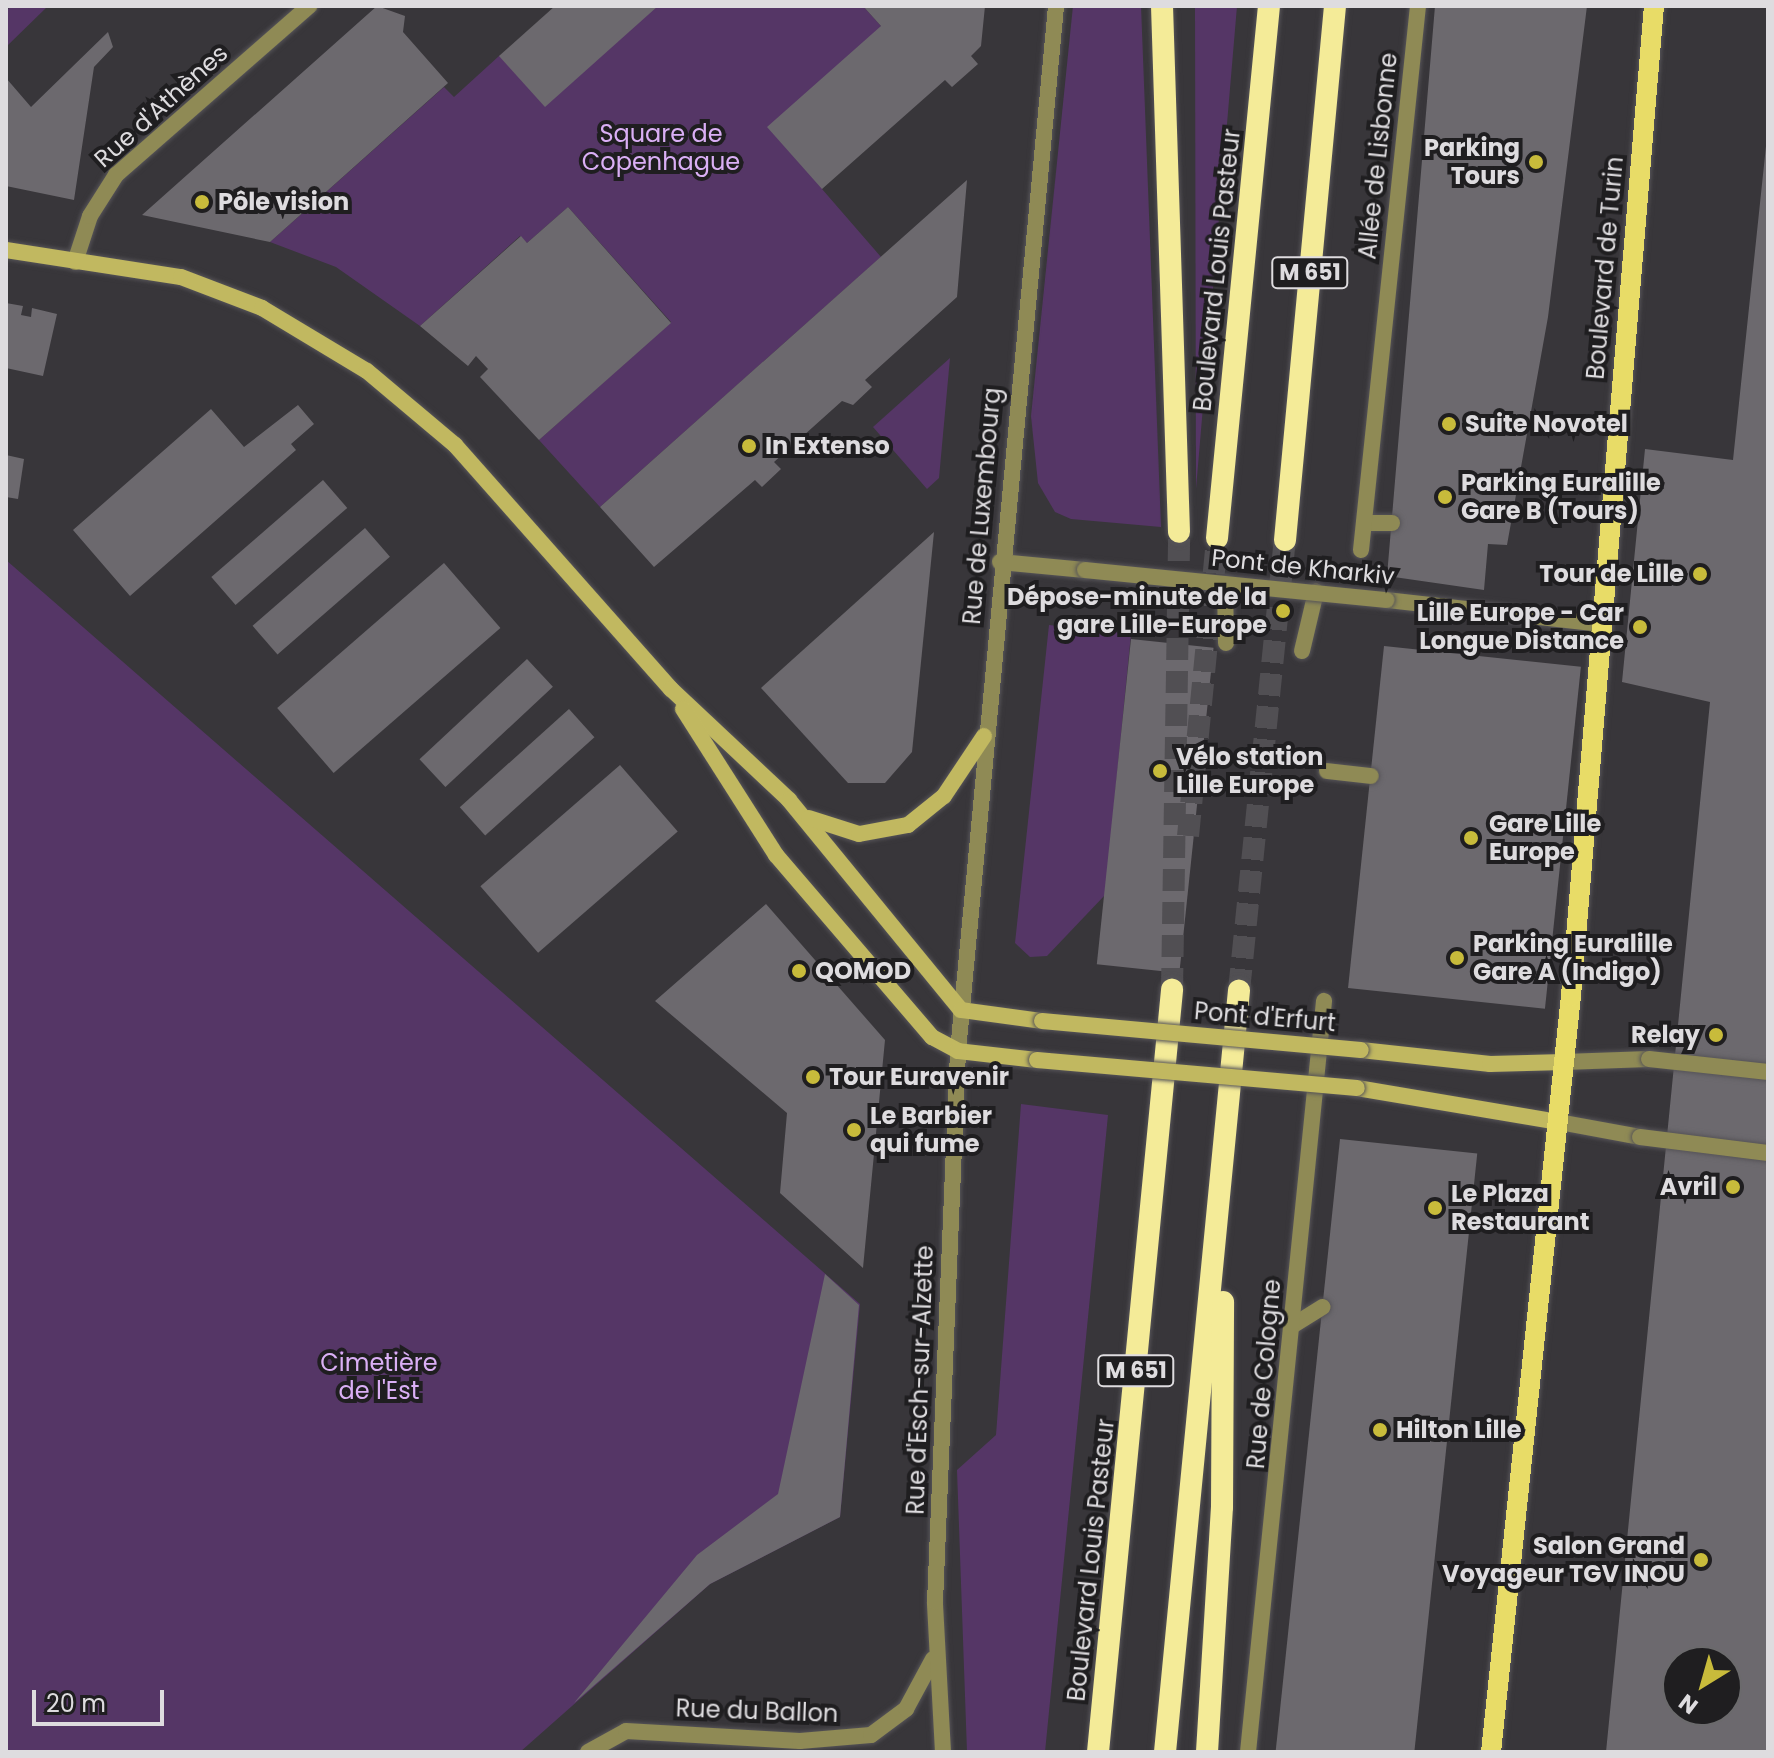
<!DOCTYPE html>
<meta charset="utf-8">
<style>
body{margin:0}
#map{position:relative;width:1774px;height:1758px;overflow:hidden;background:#38363a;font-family:Poppins,sans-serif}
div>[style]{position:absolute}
.green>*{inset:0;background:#553666}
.building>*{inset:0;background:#6c696e;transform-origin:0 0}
.trunk-tunnel>*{height:22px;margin-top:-11px;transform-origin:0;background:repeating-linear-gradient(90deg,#514f53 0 22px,transparent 0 33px)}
.roads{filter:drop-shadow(0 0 2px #565458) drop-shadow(0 0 2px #565458)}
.service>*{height:16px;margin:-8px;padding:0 8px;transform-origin:8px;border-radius:8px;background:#8f8a55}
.pedestrian>*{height:16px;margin:-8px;padding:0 8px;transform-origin:8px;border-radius:8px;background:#8f8a55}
.minor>*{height:16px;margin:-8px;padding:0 8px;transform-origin:8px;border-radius:8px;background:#8f8a55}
.tertiary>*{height:16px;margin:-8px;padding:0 8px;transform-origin:8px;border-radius:8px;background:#8f8a55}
.secondary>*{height:16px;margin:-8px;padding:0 8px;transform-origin:8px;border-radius:8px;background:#c1b860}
.primary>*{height:20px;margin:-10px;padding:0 10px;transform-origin:10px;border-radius:10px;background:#e8dc67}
.trunk>*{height:22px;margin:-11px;padding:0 11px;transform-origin:11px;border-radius:11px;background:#f4eb98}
.bridges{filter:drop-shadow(0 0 2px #565458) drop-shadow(0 0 2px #565458)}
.pedestrian-bridge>*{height:16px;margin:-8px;padding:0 8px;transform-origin:8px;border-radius:8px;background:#8f8a55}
.minor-bridge>*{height:16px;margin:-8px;padding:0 8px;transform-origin:8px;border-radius:8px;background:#8f8a55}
.tertiary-bridge>*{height:16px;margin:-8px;padding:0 8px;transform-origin:8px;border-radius:8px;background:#8f8a55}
.secondary-bridge>*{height:16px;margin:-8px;padding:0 8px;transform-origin:8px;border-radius:8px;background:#c1b860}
.dots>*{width:22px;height:22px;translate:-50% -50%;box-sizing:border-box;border:4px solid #1f1e20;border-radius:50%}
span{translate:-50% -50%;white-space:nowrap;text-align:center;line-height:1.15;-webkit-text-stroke:8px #1f1e20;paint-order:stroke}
.shield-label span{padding:2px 6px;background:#1f1e20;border:2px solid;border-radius:6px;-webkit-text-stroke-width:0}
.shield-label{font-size:22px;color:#dedcdf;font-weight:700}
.street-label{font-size:24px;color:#dedcdf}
.park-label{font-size:24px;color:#daaff5}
.poi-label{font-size:24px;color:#dedcdf;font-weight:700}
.right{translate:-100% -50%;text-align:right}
.left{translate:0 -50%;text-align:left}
.frame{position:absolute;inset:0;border:8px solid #dedcdf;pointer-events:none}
.north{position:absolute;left:1662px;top:1646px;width:80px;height:80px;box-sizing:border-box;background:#1f1e20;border:2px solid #6b6a6c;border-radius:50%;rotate:217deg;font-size:22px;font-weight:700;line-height:32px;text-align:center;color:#dedcdf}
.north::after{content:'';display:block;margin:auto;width:28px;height:36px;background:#c8bb3b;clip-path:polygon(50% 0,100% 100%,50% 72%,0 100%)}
.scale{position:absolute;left:32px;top:1690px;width:132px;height:36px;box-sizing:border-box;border:4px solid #dedcdf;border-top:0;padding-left:10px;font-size:24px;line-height:28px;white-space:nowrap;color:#dedcdf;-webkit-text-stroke:6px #1f1e20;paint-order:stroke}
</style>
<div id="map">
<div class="green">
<i style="clip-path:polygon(11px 6px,48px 6px,6px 47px,6px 11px)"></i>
<i style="clip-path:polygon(658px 6px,863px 6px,881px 26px,822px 189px,881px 257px,600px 507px,539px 440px,671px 322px,568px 207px,527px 243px,520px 236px,420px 326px,336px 267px,270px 242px,444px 87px,454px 97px,499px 56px)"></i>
<i style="clip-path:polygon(1073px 6px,1141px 6px,1161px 527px,1071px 519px,1055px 512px,1038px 483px,1031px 416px)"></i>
<i style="clip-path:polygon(1195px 6px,1237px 6px,1196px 489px)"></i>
<i style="clip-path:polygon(950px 358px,939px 478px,927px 489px,873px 427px)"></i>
<i style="clip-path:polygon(6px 560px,860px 1304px,840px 1517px,710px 1584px,520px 1752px,6px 1752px)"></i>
<i style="clip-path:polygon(1049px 625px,1131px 634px,1105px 895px,1047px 956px,1030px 957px,1015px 943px)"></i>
<i style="clip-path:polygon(1021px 1104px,1108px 1115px,1045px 1752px,967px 1752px,957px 1470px,996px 1435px)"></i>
</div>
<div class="building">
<i style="clip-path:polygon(377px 6px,405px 16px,403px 32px,448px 83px,270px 242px,142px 215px)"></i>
<i style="clip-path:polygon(555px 6px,658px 6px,545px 107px,499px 56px)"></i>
<i style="clip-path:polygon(863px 6px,985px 6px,981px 46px,971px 56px,978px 64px,952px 87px,945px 80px,822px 189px,767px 127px,881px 26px)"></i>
<i style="clip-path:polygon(1435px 6px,1587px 6px,1548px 317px,1507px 545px,1488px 544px,1484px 590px,1387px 576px)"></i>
<i style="clip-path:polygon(108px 32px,113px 47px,94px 67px,74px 200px,6px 186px,6px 78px,31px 107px)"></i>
<i style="clip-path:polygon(evenodd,1768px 127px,1768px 1752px,1606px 1752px,1710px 702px,1622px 682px,1645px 449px,1733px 460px,1768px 127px,1678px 1662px,1726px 1662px,1726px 1710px,1678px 1710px,1678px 1662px)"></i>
<i style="clip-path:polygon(967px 180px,957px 297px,865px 380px,872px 387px,853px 405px,842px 401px,774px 462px,781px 469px,762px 487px,755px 480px,654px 567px,600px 507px)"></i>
<i style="clip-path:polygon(568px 207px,671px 323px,539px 440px,480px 377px,488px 369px,476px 356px,468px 366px,420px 326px,521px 236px,527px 243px)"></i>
<i style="clip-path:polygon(6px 303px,23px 306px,21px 315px,31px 317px,32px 308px,57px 314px,43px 376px,6px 368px)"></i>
<i style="clip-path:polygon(298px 405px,314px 424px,291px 444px,296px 450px,130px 596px,73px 530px,211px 409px,244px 447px)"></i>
<i style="clip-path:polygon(6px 455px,24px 459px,18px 499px,6px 497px)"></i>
<i style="left:323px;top:480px;width:37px;height:148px;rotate:49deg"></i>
<i style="left:365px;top:528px;width:38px;height:149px;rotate:49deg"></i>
<i style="clip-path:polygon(934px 532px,912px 752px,885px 783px,848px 783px,761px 688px)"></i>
<i style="left:444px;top:563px;width:86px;height:221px;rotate:49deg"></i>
<i style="left:1131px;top:639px;width:83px;height:327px;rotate:6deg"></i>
<i style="left:1384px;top:646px;width:198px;height:344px;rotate:6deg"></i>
<i style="left:527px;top:659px;width:38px;height:147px;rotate:47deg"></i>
<i style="left:569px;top:709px;width:38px;height:147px;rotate:48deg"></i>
<i style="left:620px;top:765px;width:88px;height:185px;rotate:49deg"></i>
<i style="clip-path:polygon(766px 904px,885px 1040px,863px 1268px,780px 1193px,787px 1113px,655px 1001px)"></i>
<i style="left:1340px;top:1139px;width:138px;height:616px;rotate:6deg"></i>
<i style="clip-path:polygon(825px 1274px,859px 1305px,840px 1517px,710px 1584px,574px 1703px,697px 1555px,778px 1494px)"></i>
</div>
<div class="trunk-tunnel">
<i style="left:1188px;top:836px;width:299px;rotate:-84.4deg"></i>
<i style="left:1172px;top:990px;width:458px;rotate:-89.1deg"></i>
<i style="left:1239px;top:991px;width:453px;rotate:-84.2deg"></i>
</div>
<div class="roads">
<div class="service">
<i style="left:1364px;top:523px;width:28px"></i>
<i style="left:1361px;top:550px;width:547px;rotate:-84.02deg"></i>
<i style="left:1292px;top:1326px;width:36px;rotate:-32deg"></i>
<i style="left:1248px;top:1752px;width:755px;rotate:-84.22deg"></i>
</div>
<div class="pedestrian">
<i style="left:1225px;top:584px;width:59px;rotate:89deg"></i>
<i style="left:1302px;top:651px;width:61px;rotate:-76.7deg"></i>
</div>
<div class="minor">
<i style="left:75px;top:262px;width:48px;rotate:-71.9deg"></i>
<i style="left:90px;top:216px;width:49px;rotate:-57.6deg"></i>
<i style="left:116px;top:175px;width:257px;rotate:-41.2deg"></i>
<i style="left:1000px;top:562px;width:85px;rotate:5.4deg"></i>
<i style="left:1387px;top:600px;width:215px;rotate:6.4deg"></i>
</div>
<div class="tertiary">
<i style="left:1564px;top:1062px;width:85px;rotate:-2deg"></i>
<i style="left:1559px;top:1122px;width:82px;rotate:10.5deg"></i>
<i style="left:588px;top:1752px;width:43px;rotate:-28.9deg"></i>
<i style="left:626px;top:1731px;width:174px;rotate:3.3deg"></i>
<i style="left:800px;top:1741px;width:71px;rotate:-4.8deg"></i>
<i style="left:871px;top:1735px;width:44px;rotate:-36.6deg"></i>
<i style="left:906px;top:1709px;width:57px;rotate:-61.6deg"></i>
<i style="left:943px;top:1752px;width:150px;rotate:-93.1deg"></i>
<i style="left:935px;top:1602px;width:551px;rotate:-87.61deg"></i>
<i style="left:958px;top:1051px;width:1050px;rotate:-84.64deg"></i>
</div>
<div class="secondary">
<i style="left:6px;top:250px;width:177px;rotate:8.8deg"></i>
<i style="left:181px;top:277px;width:87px;rotate:20.9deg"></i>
<i style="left:262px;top:308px;width:122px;rotate:31deg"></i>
<i style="left:367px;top:371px;width:115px;rotate:40.1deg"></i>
<i style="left:455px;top:445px;width:326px;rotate:48.5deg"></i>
<i style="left:671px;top:689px;width:162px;rotate:43.2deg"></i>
<i style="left:789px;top:800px;width:271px;rotate:50.7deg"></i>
<i style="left:961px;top:1010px;width:82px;rotate:7.7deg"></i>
<i style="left:683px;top:709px;width:173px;rotate:57.5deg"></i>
<i style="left:776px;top:855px;width:240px;rotate:49.4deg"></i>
<i style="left:932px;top:1037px;width:30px;rotate:28deg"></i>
<i style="left:958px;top:1051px;width:80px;rotate:6.5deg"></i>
<i style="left:809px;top:818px;width:52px;rotate:17.7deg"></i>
<i style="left:859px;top:834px;width:50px;rotate:-10.4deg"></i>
<i style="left:908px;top:825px;width:46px;rotate:-38.9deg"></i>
<i style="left:944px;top:796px;width:72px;rotate:-56.3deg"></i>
<i style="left:1361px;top:1050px;width:130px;rotate:6.2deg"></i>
<i style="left:1490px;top:1064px;width:74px;rotate:-1.5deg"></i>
<i style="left:1357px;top:1088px;width:205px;rotate:9.6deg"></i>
</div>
<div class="primary">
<i style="left:1491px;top:1752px;width:760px;rotate:-83.96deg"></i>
<i style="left:1571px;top:996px;width:993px;rotate:-85.21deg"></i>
</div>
<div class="trunk">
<i style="left:1162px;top:6px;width:526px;rotate:88.15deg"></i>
<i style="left:1217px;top:538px;width:535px;rotate:-84.42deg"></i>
<i style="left:1285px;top:540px;width:536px;rotate:-84.65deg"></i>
<i style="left:1098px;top:1752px;width:766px;rotate:-84.45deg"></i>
<i style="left:1165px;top:1752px;width:765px;rotate:-84.45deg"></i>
<i style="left:1207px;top:1752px;width:245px;rotate:-86.5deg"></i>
<i style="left:1222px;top:1507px;width:205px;rotate:-89.7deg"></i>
</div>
</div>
<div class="bridges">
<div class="pedestrian-bridge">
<i style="left:1327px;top:771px;width:44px;rotate:6.5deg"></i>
</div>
<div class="minor-bridge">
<i style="left:1085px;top:570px;width:303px;rotate:5.7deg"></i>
</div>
<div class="tertiary-bridge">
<i style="left:1649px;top:1059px;width:120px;rotate:6.2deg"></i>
<i style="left:1640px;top:1137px;width:129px;rotate:7.1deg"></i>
</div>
<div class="secondary-bridge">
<i style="left:1042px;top:1021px;width:320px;rotate:5.2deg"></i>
<i style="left:1037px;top:1060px;width:321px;rotate:5deg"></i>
</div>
</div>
<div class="dots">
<i style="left:1536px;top:162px;background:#c8bb3b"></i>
<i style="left:202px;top:202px;background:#c8bb3b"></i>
<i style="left:1449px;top:424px;background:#c8bb3b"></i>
<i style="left:749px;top:446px;background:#c8bb3b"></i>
<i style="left:1445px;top:497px;background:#c8bb3b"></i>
<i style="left:1700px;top:574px;background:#c8bb3b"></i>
<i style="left:1283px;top:611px;background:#c8bb3b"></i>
<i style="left:1640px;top:627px;background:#c8bb3b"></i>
<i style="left:1160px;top:771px;background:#c8bb3b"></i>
<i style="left:1471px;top:838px;background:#c8bb3b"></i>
<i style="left:1457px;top:958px;background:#c8bb3b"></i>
<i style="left:799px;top:971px;background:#c8bb3b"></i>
<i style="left:1716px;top:1035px;background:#c8bb3b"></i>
<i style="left:813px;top:1077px;background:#c8bb3b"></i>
<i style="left:854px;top:1130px;background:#c8bb3b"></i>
<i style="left:1733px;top:1187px;background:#c8bb3b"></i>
<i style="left:1435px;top:1208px;background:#c8bb3b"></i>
<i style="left:1380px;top:1430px;background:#c8bb3b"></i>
<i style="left:1701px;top:1560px;background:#c8bb3b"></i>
</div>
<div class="shield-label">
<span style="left:1310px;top:273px">M 651</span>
<span style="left:1136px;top:1371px">M 651</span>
</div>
<div class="street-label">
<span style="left:161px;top:106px;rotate:-42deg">Rue d'Athènes</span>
<span style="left:1378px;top:156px;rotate:-84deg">Allée de Lisbonne</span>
<span style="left:1605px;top:268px;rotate:-85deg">Boulevard de Turin</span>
<span style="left:1217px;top:270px;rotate:-84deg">Boulevard Louis Pasteur</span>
<span style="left:982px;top:506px;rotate:-85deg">Rue de Luxembourg</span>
<span style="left:1303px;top:567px;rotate:6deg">Pont de Kharkiv</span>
<span style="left:1265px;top:1017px;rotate:5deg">Pont d'Erfurt</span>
<span style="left:1264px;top:1374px;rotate:-85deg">Rue de Cologne</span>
<span style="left:920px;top:1380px;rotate:-88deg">Rue d'Esch-sur-Alzette</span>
<span style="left:1091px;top:1560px;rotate:-84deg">Boulevard Louis Pasteur</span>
<span style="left:757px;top:1711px;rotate:2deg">Rue du Ballon</span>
</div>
<div class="park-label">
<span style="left:661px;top:148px">Square de<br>Copenhague</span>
<span style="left:379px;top:1377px">Cimetière<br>de l'Est</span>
</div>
<div class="poi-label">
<span class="right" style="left:1520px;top:162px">Parking<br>Tours</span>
<span class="left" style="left:218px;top:202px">Pôle vision</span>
<span class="left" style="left:1465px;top:424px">Suite Novotel</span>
<span class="left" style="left:765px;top:446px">In Extenso</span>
<span class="left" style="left:1461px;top:497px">Parking Euralille<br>Gare B (Tours)</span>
<span class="right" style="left:1684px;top:574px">Tour de Lille</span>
<span class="right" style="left:1267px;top:611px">Dépose-minute de la<br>gare Lille-Europe</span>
<span class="right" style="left:1624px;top:627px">Lille Europe - Car<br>Longue Distance</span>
<span class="left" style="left:1176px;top:771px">Vélo station<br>Lille Europe</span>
<span class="left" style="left:1489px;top:838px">Gare Lille<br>Europe</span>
<span class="left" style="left:1473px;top:958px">Parking Euralille<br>Gare A (Indigo)</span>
<span class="left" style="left:815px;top:971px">QOMOD</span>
<span class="right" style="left:1700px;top:1035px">Relay</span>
<span class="left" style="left:829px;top:1077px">Tour Euravenir</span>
<span class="left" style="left:870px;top:1130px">Le Barbier<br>qui fume</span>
<span class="right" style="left:1717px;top:1187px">Avril</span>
<span class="left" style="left:1451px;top:1208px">Le Plaza<br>Restaurant</span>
<span class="left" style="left:1396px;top:1430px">Hilton Lille</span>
<span class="right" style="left:1685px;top:1560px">Salon Grand<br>Voyageur TGV INOU</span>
</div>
<div class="frame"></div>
<div class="north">N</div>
<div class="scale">20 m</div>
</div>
